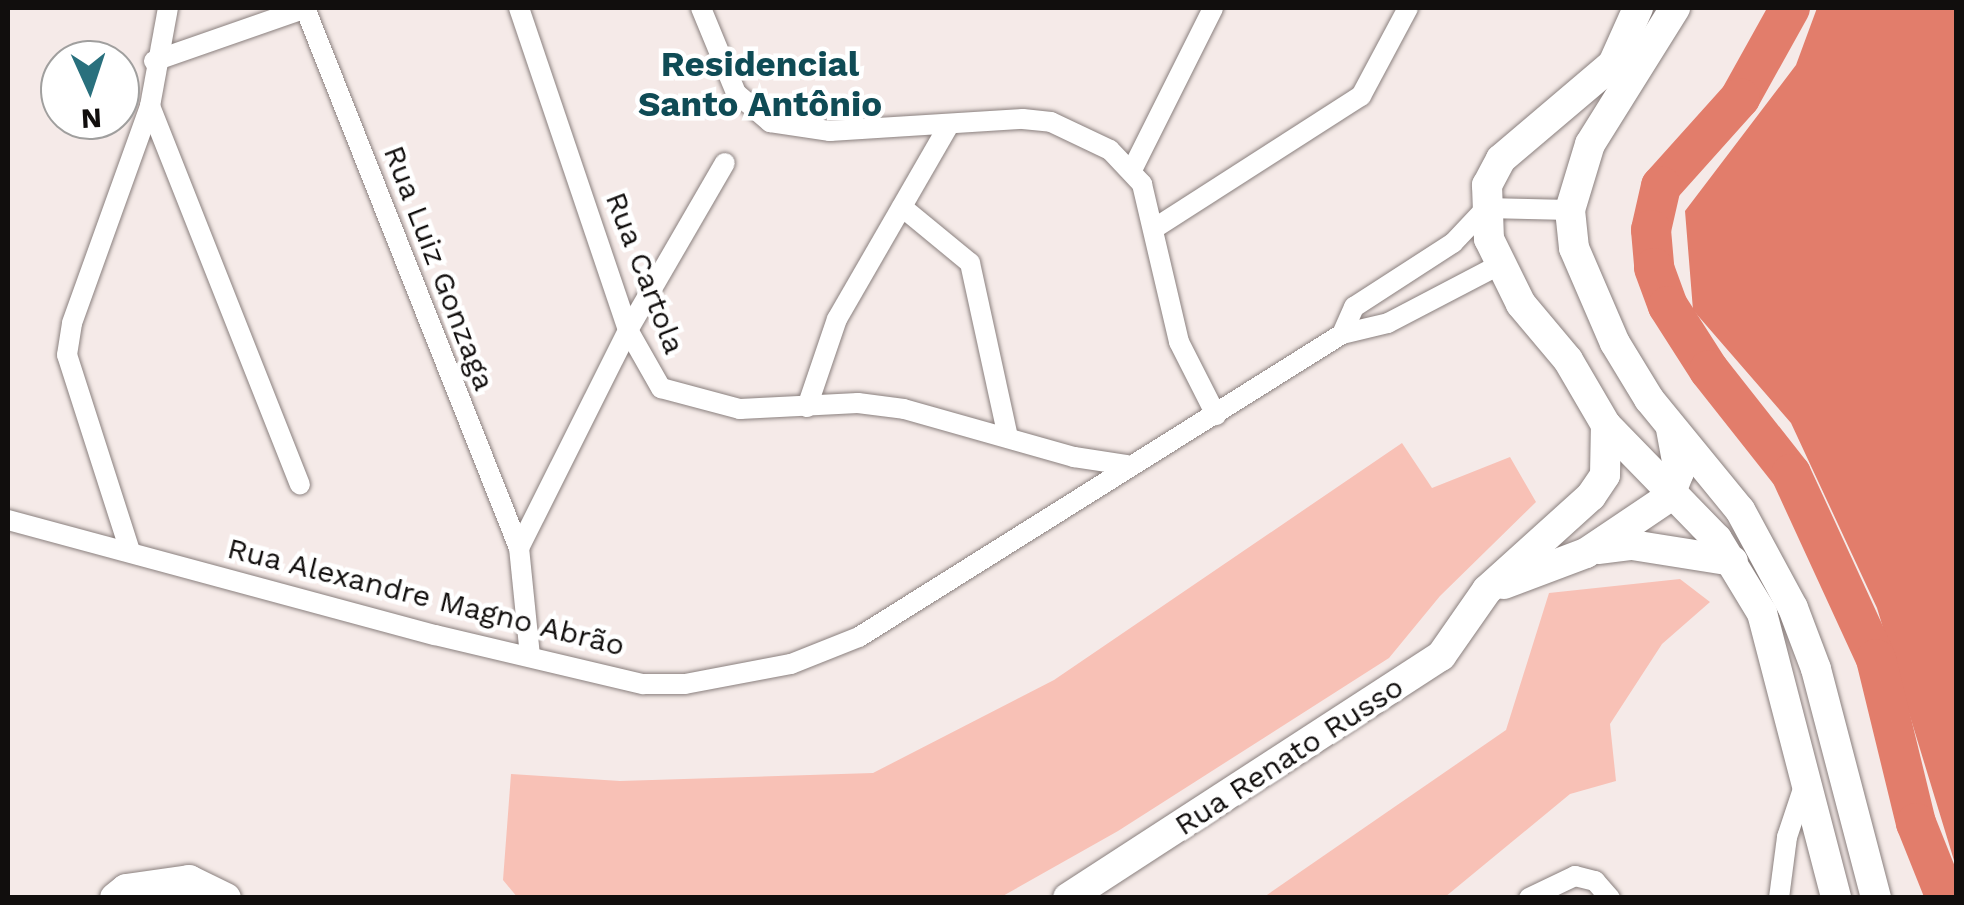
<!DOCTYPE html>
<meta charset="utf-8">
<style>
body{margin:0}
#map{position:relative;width:1964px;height:905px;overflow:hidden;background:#f5eae8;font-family:"Work Sans",sans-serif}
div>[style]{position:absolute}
.green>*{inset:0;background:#f8c1b6}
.water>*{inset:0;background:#e27d6b}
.river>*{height:40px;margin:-20px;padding:0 20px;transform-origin:20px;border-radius:20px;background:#e27d6b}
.roads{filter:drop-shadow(0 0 2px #8a807e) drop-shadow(0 0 2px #8a807e)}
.street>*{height:20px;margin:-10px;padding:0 10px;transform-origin:10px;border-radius:10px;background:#fff}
.secondary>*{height:30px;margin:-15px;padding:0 15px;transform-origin:15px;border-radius:15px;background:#fff}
span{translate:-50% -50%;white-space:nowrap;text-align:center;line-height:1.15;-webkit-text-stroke:9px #fff;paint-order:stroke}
.street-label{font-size:30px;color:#110e0d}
.quarter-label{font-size:35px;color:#0f4b55;font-weight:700}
.frame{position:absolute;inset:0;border:10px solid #110e0d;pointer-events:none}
.north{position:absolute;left:40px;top:40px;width:100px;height:100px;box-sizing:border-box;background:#fff;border:2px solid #a09f9e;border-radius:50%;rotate:177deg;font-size:28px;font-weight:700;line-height:40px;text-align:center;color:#110e0d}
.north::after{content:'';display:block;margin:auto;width:35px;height:45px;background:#29707d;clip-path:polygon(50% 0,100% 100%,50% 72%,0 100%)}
</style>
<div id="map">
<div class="green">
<i style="clip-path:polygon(1402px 443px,1432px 488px,1510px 457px,1536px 502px,1440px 596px,1389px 658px,1118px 831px,1001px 897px,518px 898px,503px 880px,511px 774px,620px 781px,873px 773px,1054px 680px)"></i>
<i style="clip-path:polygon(1680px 579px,1710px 602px,1662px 644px,1610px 724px,1616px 781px,1570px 794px,1445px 897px,1264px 897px,1506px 730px,1549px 593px)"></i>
</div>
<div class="water">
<i style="clip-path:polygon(1817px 8px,1956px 8px,1956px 867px,1877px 608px,1791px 423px,1693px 310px,1685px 211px,1796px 65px)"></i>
</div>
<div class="river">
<i style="left:1790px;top:8px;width:103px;rotate:119.1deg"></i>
<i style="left:1740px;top:98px;width:118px;rotate:131.9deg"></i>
<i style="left:1661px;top:186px;width:45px;rotate:102.8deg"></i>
<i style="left:1651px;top:230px;width:38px;rotate:85deg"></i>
<i style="left:1654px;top:268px;width:40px;rotate:69.8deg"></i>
<i style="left:1668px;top:306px;width:76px;rotate:57.4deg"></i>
<i style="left:1709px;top:370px;width:132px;rotate:51.7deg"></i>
<i style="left:1791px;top:474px;width:204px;rotate:65.3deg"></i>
<i style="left:1876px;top:659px;width:169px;rotate:76.3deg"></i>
<i style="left:1916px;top:823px;width:81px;rotate:68.2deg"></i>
</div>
<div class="roads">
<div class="street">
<i style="left:305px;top:8px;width:581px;rotate:68.38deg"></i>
<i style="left:519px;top:8px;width:340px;rotate:71.3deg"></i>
<i style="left:628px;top:330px;width:67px;rotate:60.4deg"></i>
<i style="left:661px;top:388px;width:82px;rotate:14.9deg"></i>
<i style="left:740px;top:409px;width:118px;rotate:-2.9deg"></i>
<i style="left:858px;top:403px;width:46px;rotate:7.4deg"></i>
<i style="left:904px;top:409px;width:177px;rotate:15.8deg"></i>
<i style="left:1074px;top:457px;width:54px;rotate:8.6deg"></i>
<i style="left:701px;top:8px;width:92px;rotate:67.6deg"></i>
<i style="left:736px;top:93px;width:45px;rotate:40.5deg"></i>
<i style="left:770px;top:122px;width:61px;rotate:8.5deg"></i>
<i style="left:830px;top:131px;width:193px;rotate:-3.6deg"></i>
<i style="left:1023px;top:119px;width:28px;rotate:6deg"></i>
<i style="left:1051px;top:122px;width:65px;rotate:25.4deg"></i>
<i style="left:1110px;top:150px;width:47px;rotate:46.7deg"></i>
<i style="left:1142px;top:184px;width:162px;rotate:76.8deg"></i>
<i style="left:1179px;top:342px;width:82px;rotate:63.1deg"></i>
<i style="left:154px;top:61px;width:161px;rotate:-19.2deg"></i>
<i style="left:150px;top:106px;width:407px;rotate:68.4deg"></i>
<i style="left:1132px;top:170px;width:181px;rotate:-63.4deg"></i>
<i style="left:902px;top:207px;width:88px;rotate:39.5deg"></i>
<i style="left:970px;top:263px;width:178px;rotate:77.7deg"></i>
<i style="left:1155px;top:228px;width:245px;rotate:-32.7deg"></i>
<i style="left:1361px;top:96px;width:100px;rotate:-61.9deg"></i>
<i style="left:1342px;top:334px;width:30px;rotate:-66deg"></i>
<i style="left:1354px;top:307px;width:118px;rotate:-32.9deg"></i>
<i style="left:1453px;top:243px;width:48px;rotate:-46.7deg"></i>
<i style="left:1486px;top:208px;width:84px;rotate:1.4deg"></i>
<i style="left:807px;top:407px;width:93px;rotate:-71.2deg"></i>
<i style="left:837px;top:319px;width:224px;rotate:-60deg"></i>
<i style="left:8px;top:520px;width:442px;rotate:15.1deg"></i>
<i style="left:435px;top:635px;width:214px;rotate:13.3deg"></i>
<i style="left:643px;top:684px;width:42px"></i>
<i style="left:685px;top:684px;width:108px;rotate:-10.7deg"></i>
<i style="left:791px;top:664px;width:73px;rotate:-21.7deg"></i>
<i style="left:859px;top:637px;width:570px;rotate:-32.1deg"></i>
<i style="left:1342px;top:334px;width:47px;rotate:-13.4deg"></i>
<i style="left:1388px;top:323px;width:125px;rotate:-27.6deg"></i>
<i style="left:130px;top:551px;width:206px;rotate:-107.8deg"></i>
<i style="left:67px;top:355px;width:32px;rotate:-81deg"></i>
<i style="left:72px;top:323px;width:231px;rotate:-70.2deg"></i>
<i style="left:150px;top:106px;width:100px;rotate:-79.6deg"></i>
<i style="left:530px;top:656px;width:109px;rotate:-95.8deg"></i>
<i style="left:519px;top:548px;width:244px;rotate:-63.4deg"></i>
<i style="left:628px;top:330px;width:193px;rotate:-59.9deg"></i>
<i style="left:1529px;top:898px;width:51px;rotate:-25.6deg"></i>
<i style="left:1575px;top:876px;width:21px;rotate:14deg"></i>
<i style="left:1595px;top:881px;width:23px;rotate:49deg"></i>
<i style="left:1779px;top:898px;width:62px;rotate:-82.5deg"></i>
<i style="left:1787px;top:837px;width:57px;rotate:-71.6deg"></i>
</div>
<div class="secondary">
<i style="left:1638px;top:8px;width:61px;rotate:114.1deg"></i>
<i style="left:1613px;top:64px;width:147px;rotate:139.7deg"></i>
<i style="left:1501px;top:159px;width:30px;rotate:118deg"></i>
<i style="left:1487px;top:185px;width:54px;rotate:87.9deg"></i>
<i style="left:1489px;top:239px;width:72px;rotate:63.8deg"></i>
<i style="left:1521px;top:304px;width:73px;rotate:50deg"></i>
<i style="left:1568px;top:360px;width:75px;rotate:59.7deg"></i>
<i style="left:1606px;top:425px;width:159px;rotate:45.8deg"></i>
<i style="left:1717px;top:539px;width:87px;rotate:58.7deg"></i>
<i style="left:1762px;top:613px;width:294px;rotate:75.4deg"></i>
<i style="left:1675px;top:8px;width:160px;rotate:122deg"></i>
<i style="left:1590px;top:144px;width:69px;rotate:106.9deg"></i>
<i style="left:1570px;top:210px;width:38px;rotate:84deg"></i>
<i style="left:1574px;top:248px;width:103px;rotate:66.7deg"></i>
<i style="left:1615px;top:343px;width:66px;rotate:58.7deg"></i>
<i style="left:1649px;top:399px;width:144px;rotate:50.7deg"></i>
<i style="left:1740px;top:510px;width:111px;rotate:61.6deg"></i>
<i style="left:1793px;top:608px;width:65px;rotate:69.3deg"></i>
<i style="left:1816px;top:669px;width:237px;rotate:75.3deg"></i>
<i style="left:1598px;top:549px;width:34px;rotate:-7deg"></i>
<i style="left:1632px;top:545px;width:102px;rotate:9deg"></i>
<i style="left:1504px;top:584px;width:88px;rotate:-20.7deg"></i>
<i style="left:1586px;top:553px;width:100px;rotate:-34deg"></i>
<i style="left:1669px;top:497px;width:27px;rotate:-68deg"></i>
<i style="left:1679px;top:472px;width:44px;rotate:-100.5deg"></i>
<i style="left:115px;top:898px;width:14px;rotate:-39deg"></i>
<i style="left:126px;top:889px;width:64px;rotate:-8.1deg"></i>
<i style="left:189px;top:880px;width:41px;rotate:25.9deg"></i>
<i style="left:1068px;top:898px;width:445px;rotate:-33deg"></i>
<i style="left:1441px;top:656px;width:80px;rotate:-55.1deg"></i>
<i style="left:1487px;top:590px;width:140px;rotate:-42.1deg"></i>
<i style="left:1591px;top:496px;width:25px;rotate:-56deg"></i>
<i style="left:1605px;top:475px;width:50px;rotate:-88.9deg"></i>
</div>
</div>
<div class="street-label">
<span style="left:439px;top:268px;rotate:69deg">Rua Luiz Gonzaga</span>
<span style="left:645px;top:273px;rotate:69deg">Rua Cartola</span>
<span style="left:426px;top:597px;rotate:14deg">Rua Alexandre Magno Abrão</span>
<span style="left:1289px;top:756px;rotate:-33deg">Rua Renato Russo</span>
</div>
<div class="quarter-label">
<span style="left:760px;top:84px">Residencial<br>Santo Antônio</span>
</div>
<div class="frame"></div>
<div class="north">N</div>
</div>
